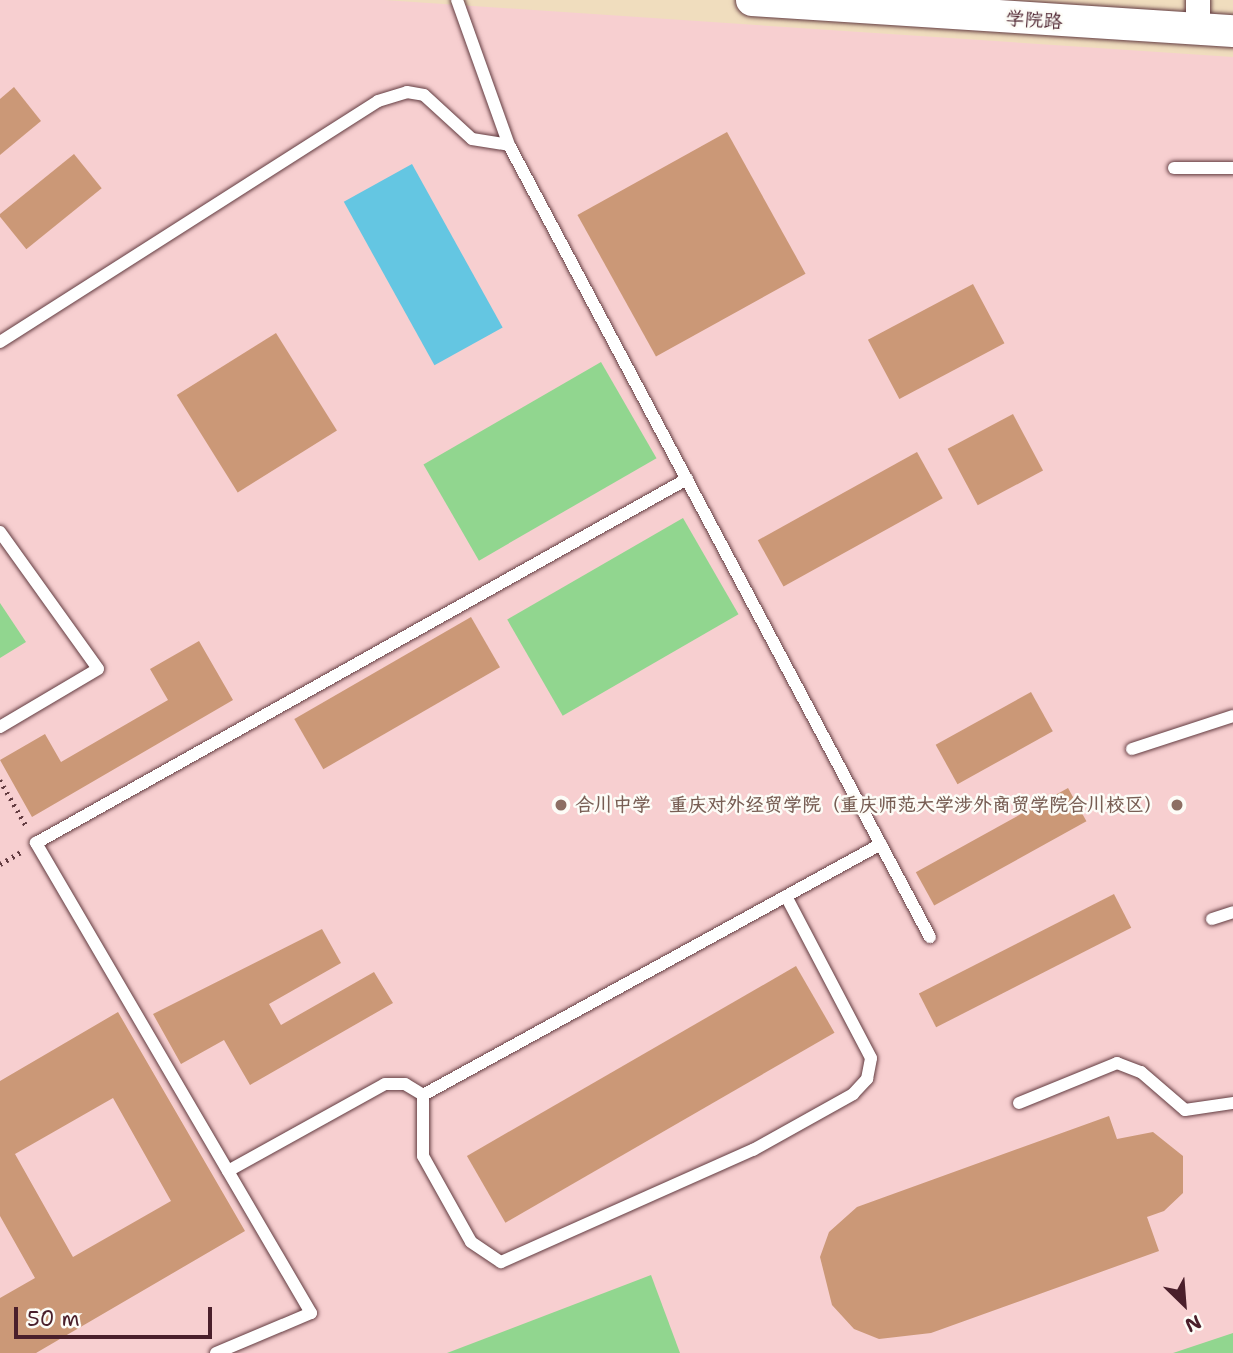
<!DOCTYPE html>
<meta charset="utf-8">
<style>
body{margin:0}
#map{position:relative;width:1233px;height:1353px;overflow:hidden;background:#f0ddbe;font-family:"Shantell Sans","LXGW WenKai TC",sans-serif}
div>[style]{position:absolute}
.built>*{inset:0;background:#f7cfd0}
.green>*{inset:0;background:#91d68f;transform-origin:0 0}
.water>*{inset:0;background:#64c6e2;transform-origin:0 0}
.building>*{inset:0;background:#cb9877;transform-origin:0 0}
.path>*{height:4.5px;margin-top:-2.25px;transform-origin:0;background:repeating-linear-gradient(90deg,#633c41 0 2px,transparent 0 7px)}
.roads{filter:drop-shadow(0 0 2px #633c41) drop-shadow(0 0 2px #633c41)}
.service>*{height:12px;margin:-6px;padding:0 6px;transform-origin:6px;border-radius:6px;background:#fff}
.minor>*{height:24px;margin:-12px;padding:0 12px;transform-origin:12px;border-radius:12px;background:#fff}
.tertiary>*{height:32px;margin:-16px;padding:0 16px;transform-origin:16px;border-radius:16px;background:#fff}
.dots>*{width:19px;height:19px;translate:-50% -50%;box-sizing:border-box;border:4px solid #fdfcf7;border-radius:50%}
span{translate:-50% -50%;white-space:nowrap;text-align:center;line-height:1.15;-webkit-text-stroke:5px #fdfcf7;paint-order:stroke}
.street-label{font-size:19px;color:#4a1f2b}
.education-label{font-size:19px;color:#785e54;font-weight:700}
.left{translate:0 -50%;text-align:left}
.right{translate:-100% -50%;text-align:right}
.north{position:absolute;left:1149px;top:1269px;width:70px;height:70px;-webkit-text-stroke:5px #fdfcf7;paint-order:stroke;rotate:155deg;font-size:19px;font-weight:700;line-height:28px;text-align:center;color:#4a1f2b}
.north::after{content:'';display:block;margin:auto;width:24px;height:32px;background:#4a1f2b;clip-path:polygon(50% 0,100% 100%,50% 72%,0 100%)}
.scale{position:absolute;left:14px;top:1307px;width:198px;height:32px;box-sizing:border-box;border:4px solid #4a1f2b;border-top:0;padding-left:9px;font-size:21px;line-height:24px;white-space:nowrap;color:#4a1f2b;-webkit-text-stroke:5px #fdfcf7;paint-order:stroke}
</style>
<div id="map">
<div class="built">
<i style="clip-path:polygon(0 0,384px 0,1233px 57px,1233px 1353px,0 1353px)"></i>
</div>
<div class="green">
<i style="left:601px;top:362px;width:111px;height:205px;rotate:60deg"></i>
<i style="left:683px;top:518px;width:111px;height:203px;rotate:60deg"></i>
<i style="clip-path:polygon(0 603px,26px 642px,0 658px)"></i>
<i style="clip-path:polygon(651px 1275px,680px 1353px,447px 1353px)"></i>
<i style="clip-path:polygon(1233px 1333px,1233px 1353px,1173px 1353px)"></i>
</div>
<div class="water">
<i style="left:412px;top:164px;width:187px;height:78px;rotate:61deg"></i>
</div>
<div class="building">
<i style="clip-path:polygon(14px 87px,41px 121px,0 155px,0 99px)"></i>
<i style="left:727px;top:132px;width:162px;height:171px;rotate:61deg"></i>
<i style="left:74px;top:154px;width:44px;height:97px;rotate:51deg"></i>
<i style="left:973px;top:284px;width:67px;height:119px;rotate:62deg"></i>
<i style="left:276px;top:333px;width:115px;height:117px;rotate:58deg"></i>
<i style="left:1013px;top:414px;width:64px;height:74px;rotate:62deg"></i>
<i style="left:917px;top:452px;width:53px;height:182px;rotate:61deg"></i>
<i style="left:471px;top:617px;width:58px;height:204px;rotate:60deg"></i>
<i style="clip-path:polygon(199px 641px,233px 700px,32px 817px,0 760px,45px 734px,61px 762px,168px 700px,150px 669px)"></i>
<i style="left:1031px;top:692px;width:45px;height:109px;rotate:61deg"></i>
<i style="left:1068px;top:788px;width:38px;height:174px;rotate:61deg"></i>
<i style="left:1114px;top:894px;width:38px;height:219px;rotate:63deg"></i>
<i style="clip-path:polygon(322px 929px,341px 963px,269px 1004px,281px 1025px,374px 972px,393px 1003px,250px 1085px,224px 1040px,181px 1064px,153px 1014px)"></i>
<i style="left:796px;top:966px;width:77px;height:380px;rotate:60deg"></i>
<i style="clip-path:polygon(evenodd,118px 1012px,245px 1231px,36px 1353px,0 1353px,0 1298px,35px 1278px,0 1216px,0 1081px,118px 1012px,113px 1098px,171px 1201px,73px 1257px,15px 1154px,113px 1098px)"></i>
<i style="clip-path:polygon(1109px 1116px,1117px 1139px,1153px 1132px,1183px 1156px,1183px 1193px,1164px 1211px,1147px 1217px,1159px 1251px,931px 1333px,879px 1339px,854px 1329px,832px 1305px,820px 1257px,829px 1232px,857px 1207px)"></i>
</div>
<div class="path">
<i style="left:0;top:780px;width:54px;rotate:60.1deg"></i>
<i style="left:0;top:864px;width:24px;rotate:-30deg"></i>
</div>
<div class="roads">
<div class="service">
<i style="left:457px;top:0;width:154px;rotate:70.3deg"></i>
<i style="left:509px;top:145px;width:897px;rotate:62.01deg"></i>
<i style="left:1174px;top:168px;width:59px"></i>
<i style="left:0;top:342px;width:448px;rotate:-32.5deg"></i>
<i style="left:378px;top:101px;width:30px;rotate:-17deg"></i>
<i style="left:407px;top:92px;width:17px;rotate:10deg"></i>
<i style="left:424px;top:95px;width:65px;rotate:42.5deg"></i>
<i style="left:472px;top:139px;width:37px;rotate:9deg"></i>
<i style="left:0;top:532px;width:168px;rotate:54.4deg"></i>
<i style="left:98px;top:669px;width:114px;rotate:149.4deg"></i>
<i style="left:1132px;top:749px;width:106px;rotate:-18.1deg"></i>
<i style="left:1212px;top:919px;width:22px;rotate:-18deg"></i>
<i style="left:423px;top:1095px;width:61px;rotate:90deg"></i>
<i style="left:423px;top:1156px;width:98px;rotate:60.8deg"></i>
<i style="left:471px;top:1242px;width:36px;rotate:34deg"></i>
<i style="left:501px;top:1262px;width:276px;rotate:-24deg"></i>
<i style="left:753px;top:1150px;width:115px;rotate:-29.2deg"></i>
<i style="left:853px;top:1094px;width:21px;rotate:-47deg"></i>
<i style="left:867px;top:1079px;width:21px;rotate:-79deg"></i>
<i style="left:871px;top:1058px;width:183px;rotate:-117.7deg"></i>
<i style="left:1019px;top:1103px;width:106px;rotate:-22.2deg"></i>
<i style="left:1117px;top:1063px;width:26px;rotate:21deg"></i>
<i style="left:1141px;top:1072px;width:58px;rotate:40.8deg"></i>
<i style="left:1185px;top:1110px;width:49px;rotate:-8.3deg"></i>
<i style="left:228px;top:1171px;width:179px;rotate:-29deg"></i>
<i style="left:385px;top:1084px;width:20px"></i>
<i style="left:405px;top:1084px;width:21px;rotate:31deg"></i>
<i style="left:423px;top:1095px;width:522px;rotate:-28.72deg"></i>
<i style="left:216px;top:1353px;width:103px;rotate:-22.8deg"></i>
<i style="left:311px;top:1313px;width:545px;rotate:-120.33deg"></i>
<i style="left:36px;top:843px;width:746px;rotate:-29.21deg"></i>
</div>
<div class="minor">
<i style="left:1198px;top:0;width:30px;rotate:90deg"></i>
</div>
<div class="tertiary">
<i style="left:752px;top:0;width:482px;rotate:3.7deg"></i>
</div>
</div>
<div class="dots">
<i style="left:561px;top:805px;background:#8d6e63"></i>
<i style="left:1177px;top:805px;background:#8d6e63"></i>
</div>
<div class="street-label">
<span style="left:1034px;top:20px;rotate:4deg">学院路</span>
</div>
<div class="education-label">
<span class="left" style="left:575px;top:805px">合川中学</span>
<span class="right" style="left:1163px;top:805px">重庆对外经贸学院（重庆师范大学涉外商贸学院合川校区）</span>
</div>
<div class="north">N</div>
<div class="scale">50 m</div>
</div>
